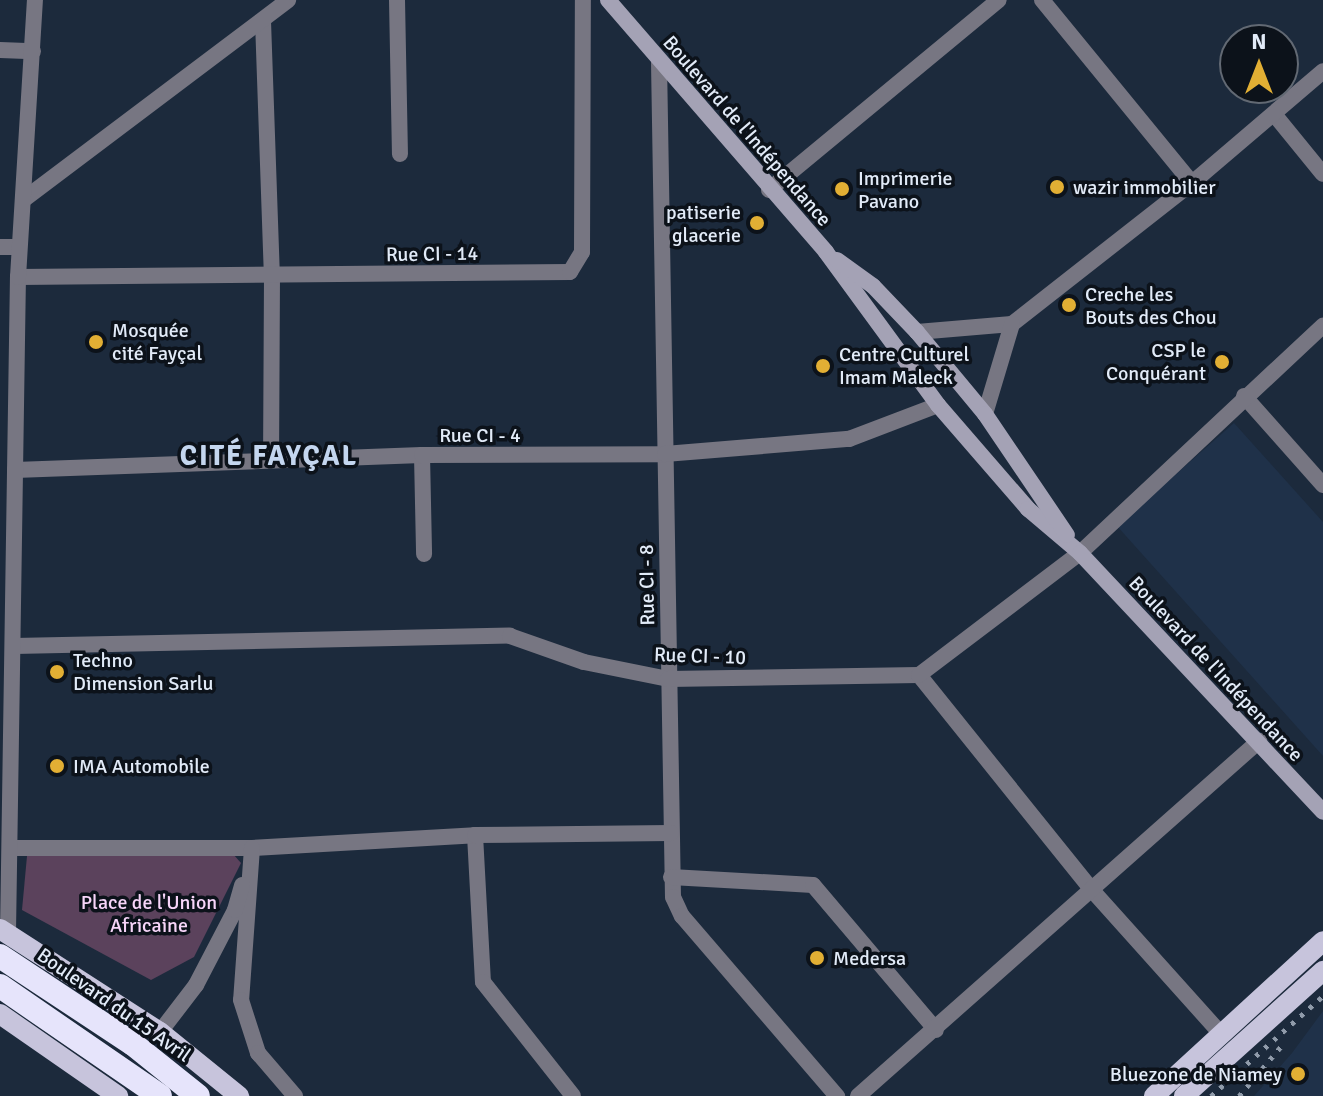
<!DOCTYPE html>
<meta charset="utf-8">
<style>
body{margin:0}
#map{position:relative;width:1323px;height:1096px;overflow:hidden;background:#1c2a3c;font-family:Signika,sans-serif}
div>[style]{position:absolute}
.built>*{inset:0;background:#1f3149}
.green>*{inset:0;background:#5b425c}
.street>*{height:16px;margin:-8px;padding:0 8px;transform-origin:8px;border-radius:8px;background:#777682}
.secondary>*{height:16px;margin:-8px;padding:0 8px;transform-origin:8px;border-radius:8px;background:#a4a2b5}
.primary>*{height:20px;margin:-10px;padding:0 10px;transform-origin:10px;border-radius:10px;background:#c7c4dc}
.highway>*{height:24px;margin:-12px;padding:0 12px;transform-origin:12px;border-radius:12px;background:#e6e4fb}
.rail>*{height:5px;margin-top:-2.5px;transform-origin:0;background:repeating-linear-gradient(90deg,#909baa 0 4px,transparent 0 12px)}
.dots>*{width:22px;height:22px;translate:-50% -50%;box-sizing:border-box;border:4px solid #0c121a;border-radius:50%}
span{translate:-50% -50%;white-space:nowrap;text-align:center;line-height:1.15;-webkit-text-stroke:7px #0c121a;paint-order:stroke}
.street-label{font-size:20px;color:#e2ebf8}
.poi-label{font-size:20px;color:#e2ebf8}
.left{translate:0 -50%;text-align:left}
.right{translate:-100% -50%;text-align:right}
.park-label{font-size:20px;color:#f7d5f9}
.district-label{font-size:28px;color:#c4d6ef;font-weight:700;letter-spacing:2px}
.north{position:absolute;left:1219px;top:24px;width:80px;height:80px;box-sizing:border-box;background:#0c121a;border:2px solid #626973;border-radius:50%;rotate:0deg;font-size:22px;font-weight:700;line-height:32px;text-align:center;color:#e2ebf8}
.north::after{content:'';display:block;margin:auto;width:28px;height:36px;background:#e2af34;clip-path:polygon(50% 0,100% 100%,50% 72%,0 100%)}
</style>
<div id="map">
<div class="built">
<i style="clip-path:polygon(1234px 423px,1323px 522px,1323px 756px,1117px 526px)"></i>
<i style="clip-path:polygon(1323px 1011px,1323px 1096px,1254px 1096px,1292px 1053px)"></i>
</div>
<div class="green">
<i style="clip-path:polygon(233px 854px,241px 863px,194px 957px,151px 980px,22px 910px,27px 856px)"></i>
</div>
<div class="street">
<i style="left:397px;top:0;width:154px;rotate:88.9deg"></i>
<i style="left:1042px;top:0;width:237px;rotate:50.7deg"></i>
<i style="left:263px;top:21px;width:255px;rotate:88deg"></i>
<i style="left:272px;top:276px;width:184px;rotate:90.3deg"></i>
<i style="left:0;top:50px;width:33px;rotate:2deg"></i>
<i style="left:659px;top:62px;width:835px;rotate:89.04deg"></i>
<i style="left:673px;top:897px;width:21px;rotate:65deg"></i>
<i style="left:682px;top:916px;width:238px;rotate:49.3deg"></i>
<i style="left:1274px;top:114px;width:77px;rotate:50.8deg"></i>
<i style="left:769px;top:190px;width:298px;rotate:-39.6deg"></i>
<i style="left:23px;top:200px;width:332px;rotate:-37deg"></i>
<i style="left:0;top:247px;width:19px"></i>
<i style="left:18px;top:277px;width:552px;rotate:-0.52deg"></i>
<i style="left:570px;top:272px;width:23px;rotate:-59deg"></i>
<i style="left:582px;top:252px;width:252px;rotate:-89.8deg"></i>
<i style="left:917px;top:332px;width:95px;rotate:-4.8deg"></i>
<i style="left:1012px;top:324px;width:229px;rotate:-38.1deg"></i>
<i style="left:1192px;top:183px;width:172px;rotate:-40.5deg"></i>
<i style="left:1244px;top:396px;width:119px;rotate:48.4deg"></i>
<i style="left:985px;top:414px;width:94px;rotate:-73.3deg"></i>
<i style="left:422px;top:455px;width:99px;rotate:88.8deg"></i>
<i style="left:15px;top:470px;width:407px;rotate:-2.1deg"></i>
<i style="left:422px;top:455px;width:243px;rotate:-0.2deg"></i>
<i style="left:665px;top:454px;width:185px;rotate:-4.7deg"></i>
<i style="left:849px;top:439px;width:95px;rotate:-20.9deg"></i>
<i style="left:14px;top:646px;width:496px;rotate:-1.2deg"></i>
<i style="left:510px;top:636px;width:78px;rotate:19.4deg"></i>
<i style="left:584px;top:662px;width:86px;rotate:11.4deg"></i>
<i style="left:668px;top:679px;width:251px;rotate:-0.9deg"></i>
<i style="left:919px;top:675px;width:275px;rotate:51.2deg"></i>
<i style="left:1091px;top:889px;width:196px;rotate:48.1deg"></i>
<i style="left:919px;top:675px;width:202px;rotate:-37.2deg"></i>
<i style="left:1080px;top:553px;width:333px;rotate:-43.1deg"></i>
<i style="left:475px;top:835px;width:147px;rotate:86.9deg"></i>
<i style="left:483px;top:982px;width:145px;rotate:51.7deg"></i>
<i style="left:12px;top:848px;width:240px"></i>
<i style="left:252px;top:848px;width:223px;rotate:-3.3deg"></i>
<i style="left:475px;top:835px;width:196px;rotate:-0.6deg"></i>
<i style="left:252px;top:848px;width:152px;rotate:94.1deg"></i>
<i style="left:241px;top:1000px;width:56px;rotate:72.2deg"></i>
<i style="left:258px;top:1053px;width:57px;rotate:49.3deg"></i>
<i style="left:671px;top:877px;width:142px;rotate:3.2deg"></i>
<i style="left:813px;top:885px;width:190px;rotate:49.7deg"></i>
<i style="left:8px;top:933px;width:656px;rotate:-89.13deg"></i>
<i style="left:18px;top:277px;width:278px;rotate:-86.5deg"></i>
<i style="left:160px;top:1032px;width:59px;rotate:-52.5deg"></i>
<i style="left:196px;top:985px;width:85px;rotate:-62.5deg"></i>
<i style="left:235px;top:910px;width:26px;rotate:-74deg"></i>
<i style="left:858px;top:1096px;width:536px;rotate:-41.52deg"></i>
</div>
<div class="secondary">
<i style="left:608px;top:0;width:333px;rotate:49.1deg"></i>
<i style="left:826px;top:252px;width:190px;rotate:53.8deg"></i>
<i style="left:938px;top:405px;width:138px;rotate:49.1deg"></i>
<i style="left:1028px;top:509px;width:68px;rotate:40.2deg"></i>
<i style="left:1080px;top:553px;width:355px;rotate:46.8deg"></i>
<i style="left:837px;top:260px;width:44px;rotate:35.8deg"></i>
<i style="left:873px;top:286px;width:64px;rotate:46.3deg"></i>
<i style="left:917px;top:332px;width:107px;rotate:50.3deg"></i>
<i style="left:985px;top:414px;width:146px;rotate:55.9deg"></i>
</div>
<div class="primary">
<i style="left:0;top:929px;width:190px;rotate:32.8deg"></i>
<i style="left:160px;top:1032px;width:102px;rotate:39deg"></i>
<i style="left:0;top:1014px;width:144px;rotate:34.8deg"></i>
<i style="left:1154px;top:1096px;width:229px;rotate:-42.5deg"></i>
<i style="left:1184px;top:1096px;width:187px;rotate:-42deg"></i>
</div>
<div class="highway">
<i style="left:0;top:956px;width:159px;rotate:33.5deg"></i>
<i style="left:133px;top:1044px;width:83px;rotate:38.7deg"></i>
<i style="left:0;top:986px;width:194px;rotate:34.5deg"></i>
</div>
<div class="rail">
<i style="left:1211px;top:1096px;width:150px;rotate:-41.8deg"></i>
<i style="left:1239px;top:1096px;width:70px;rotate:-49.7deg"></i>
</div>
<div class="dots">
<i style="left:1057px;top:187px;background:#e2af34"></i>
<i style="left:842px;top:189px;background:#e2af34"></i>
<i style="left:757px;top:223px;background:#e2af34"></i>
<i style="left:1069px;top:305px;background:#e2af34"></i>
<i style="left:96px;top:342px;background:#e2af34"></i>
<i style="left:1222px;top:362px;background:#e2af34"></i>
<i style="left:823px;top:366px;background:#e2af34"></i>
<i style="left:57px;top:672px;background:#e2af34"></i>
<i style="left:57px;top:766px;background:#e2af34"></i>
<i style="left:817px;top:958px;background:#e2af34"></i>
<i style="left:1298px;top:1074px;background:#e2af34"></i>
</div>
<div class="street-label">
<span style="left:747px;top:131px;rotate:49deg">Boulevard de l'Indépendance</span>
<span style="left:432px;top:254px;rotate:-1deg">Rue CI - 14</span>
<span style="left:480px;top:435px">Rue CI - 4</span>
<span style="left:647px;top:585px;rotate:-91deg">Rue CI - 8</span>
<span style="left:700px;top:656px;rotate:2deg">Rue CI - 10</span>
<span style="left:1216px;top:669px;rotate:47deg">Boulevard de l'Indépendance</span>
<span style="left:114px;top:1005px;rotate:35deg">Boulevard du 15 Avril</span>
</div>
<div class="poi-label">
<span class="left" style="left:858px;top:190px">Imprimerie<br>Pavano</span>
<span class="left" style="left:1073px;top:187px">wazir immobilier</span>
<span class="right" style="left:741px;top:224px">patiserie<br>glacerie</span>
<span class="left" style="left:1085px;top:306px">Creche les<br>Bouts des Chou</span>
<span class="left" style="left:112px;top:342px">Mosquée<br>cité Fayçal</span>
<span class="right" style="left:1206px;top:362px">CSP le<br>Conquérant</span>
<span class="left" style="left:839px;top:366px">Centre Culturel<br>Imam Maleck</span>
<span class="left" style="left:73px;top:672px">Techno<br>Dimension Sarlu</span>
<span class="left" style="left:73px;top:766px">IMA Automobile</span>
<span class="left" style="left:833px;top:958px">Medersa</span>
<span class="right" style="left:1282px;top:1074px">Bluezone de Niamey</span>
</div>
<div class="park-label">
<span style="left:149px;top:914px">Place de l'Union<br>Africaine</span>
</div>
<div class="district-label">
<span style="left:269px;top:456px">CITÉ FAYÇAL</span>
</div>
<div class="north">N</div>
</div>
